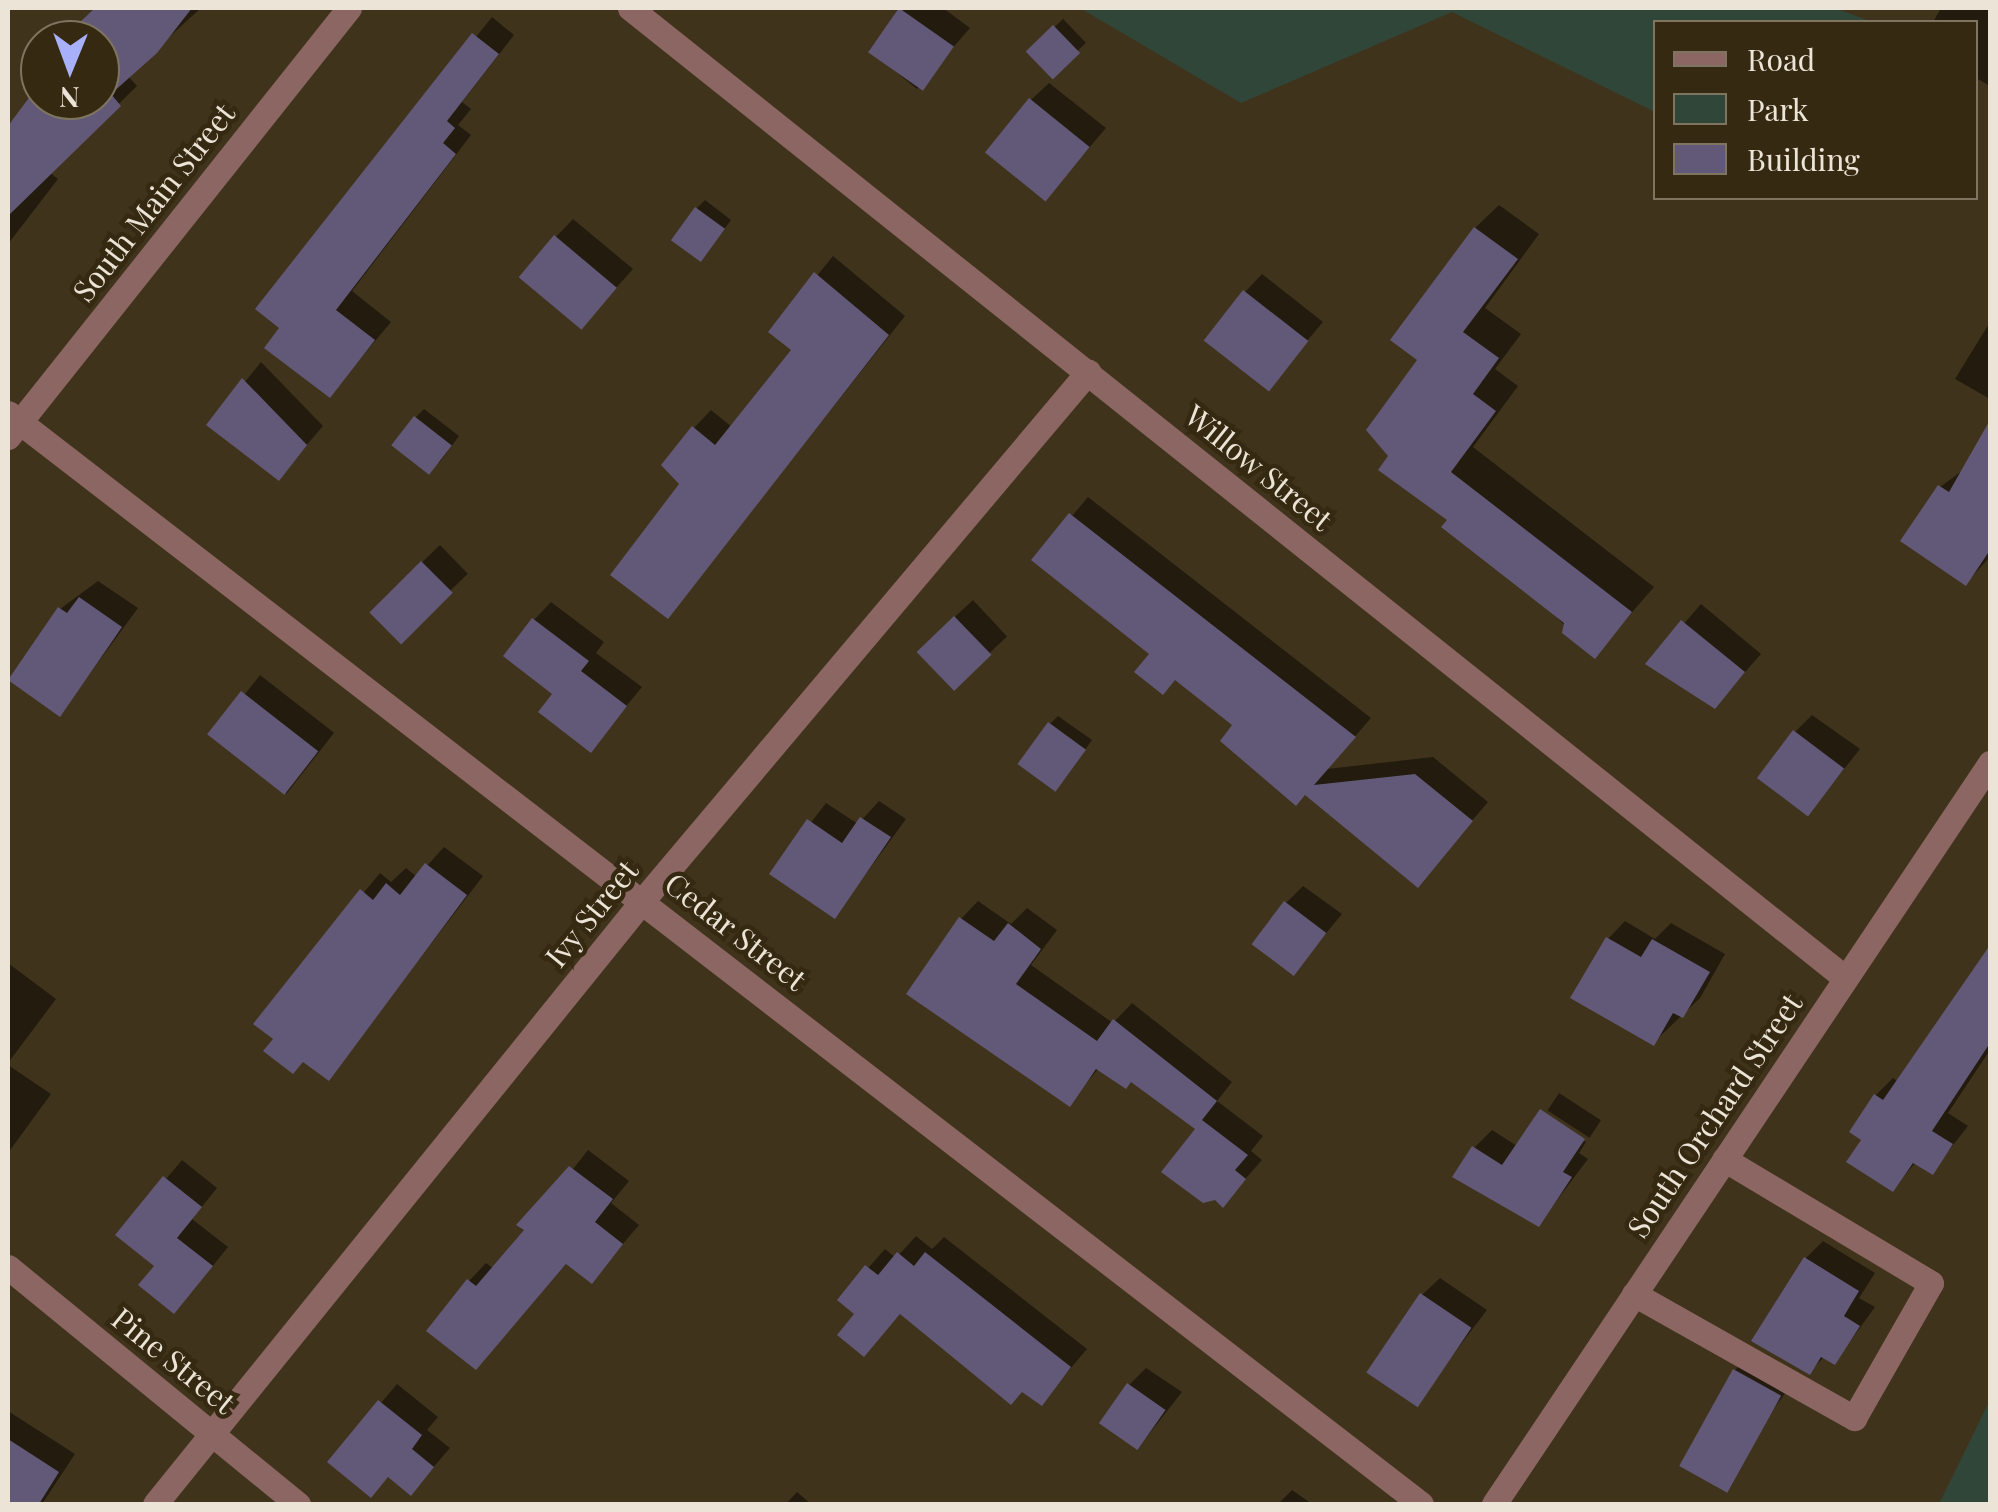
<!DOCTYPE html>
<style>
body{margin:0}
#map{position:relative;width:1998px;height:1512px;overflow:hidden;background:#40331b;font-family:"Playfair Display",serif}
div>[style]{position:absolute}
.green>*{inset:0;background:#304639}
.shadow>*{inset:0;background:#0007;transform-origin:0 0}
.building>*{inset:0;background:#625978;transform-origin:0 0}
.service>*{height:25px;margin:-12.5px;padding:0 12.5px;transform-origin:12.5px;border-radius:12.5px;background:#8c6662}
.minor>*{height:25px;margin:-12.5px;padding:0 12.5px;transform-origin:12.5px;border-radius:12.5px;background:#8c6662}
span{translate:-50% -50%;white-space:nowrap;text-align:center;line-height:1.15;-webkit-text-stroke:9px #352911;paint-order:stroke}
.street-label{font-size:30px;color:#ece4d6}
.frame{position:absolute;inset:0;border:10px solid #ece4d6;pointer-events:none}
.legend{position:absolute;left:1653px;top:20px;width:325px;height:180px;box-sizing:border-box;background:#352911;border:2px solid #7e7460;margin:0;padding:12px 18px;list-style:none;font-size:30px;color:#ece4d6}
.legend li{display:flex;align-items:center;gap:20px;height:50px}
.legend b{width:50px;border:2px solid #7e7460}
.north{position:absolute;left:20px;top:20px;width:100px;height:100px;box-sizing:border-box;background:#352911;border:2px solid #7e7460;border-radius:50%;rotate:181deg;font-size:28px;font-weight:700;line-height:40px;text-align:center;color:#ece4d6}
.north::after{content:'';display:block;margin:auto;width:35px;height:45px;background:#a8b0fc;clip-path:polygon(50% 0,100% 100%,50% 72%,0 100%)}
</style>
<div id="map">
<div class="green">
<i style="clip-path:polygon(1080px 8px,1835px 8px,1872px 22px,1656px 22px,1655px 112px,1452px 12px,1241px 103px)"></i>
<i style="clip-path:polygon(1990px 1400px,1990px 1504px,1939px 1504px)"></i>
</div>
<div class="shadow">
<i style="clip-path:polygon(124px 8px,201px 8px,127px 75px,137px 86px,49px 172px,58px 179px,8px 244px,8px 136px,40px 96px,100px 100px,100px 40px,63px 40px,102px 38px)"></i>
<i style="clip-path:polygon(902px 8px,943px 8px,970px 28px,917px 89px,869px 50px)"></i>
<i style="clip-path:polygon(1941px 8px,1990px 8px,1990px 86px,1976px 78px,1976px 22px,1933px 22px)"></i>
<i style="clip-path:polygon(492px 17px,514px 35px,462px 102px,471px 109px,458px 125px,471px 135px,352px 291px,391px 322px,330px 395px,283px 327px,258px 309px)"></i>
<i style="left:1063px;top:19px;width:33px;height:47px;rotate:46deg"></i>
<i style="clip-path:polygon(1049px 83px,1106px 128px,1046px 198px,1031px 100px)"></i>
<i style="clip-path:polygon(705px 200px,731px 220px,708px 251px,697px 208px)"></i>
<i style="clip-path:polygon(1499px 205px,1539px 234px,1485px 308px,1521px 334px,1495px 369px,1518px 386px,1473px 447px,1654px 587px,1595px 655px,1392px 455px,1421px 359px,1475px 228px)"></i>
<i style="clip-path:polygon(573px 219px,633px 269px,582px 326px,556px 237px)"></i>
<i style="clip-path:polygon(833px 256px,905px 316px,668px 616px,694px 428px,711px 410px,732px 427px,794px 349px,771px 332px)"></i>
<i style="clip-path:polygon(1262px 274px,1323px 322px,1267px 388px,1245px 292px)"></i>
<i style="clip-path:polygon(1990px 322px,1990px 399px,1955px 379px)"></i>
<i style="clip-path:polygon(261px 362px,323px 426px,279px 477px,210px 425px)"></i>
<i style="clip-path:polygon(424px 409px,459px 436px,439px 463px,416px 417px)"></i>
<i style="clip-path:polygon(1990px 425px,1990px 557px,1966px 583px,1940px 487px,1966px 468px)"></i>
<i style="clip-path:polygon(1088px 497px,1371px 718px,1327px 769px,1433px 757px,1488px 802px,1418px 884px,1153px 653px,1035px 560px)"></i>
<i style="left:440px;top:545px;width:40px;height:95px;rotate:46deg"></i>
<i style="clip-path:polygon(98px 581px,138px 608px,60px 714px,60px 609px)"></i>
<i style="left:973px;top:600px;width:50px;height:76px;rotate:47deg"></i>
<i style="clip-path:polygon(551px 602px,604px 642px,596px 653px,642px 687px,590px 750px,555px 693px,534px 620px)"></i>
<i style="clip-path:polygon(1701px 604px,1761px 654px,1715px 706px,1649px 664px)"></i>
<i style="left:260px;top:675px;width:94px;height:77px;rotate:38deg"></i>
<i style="clip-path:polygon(1812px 715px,1860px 749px,1809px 813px,1795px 732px)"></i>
<i style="clip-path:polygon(1058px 716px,1092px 740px,1063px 781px,1050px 724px)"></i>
<i style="clip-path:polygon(879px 801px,906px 819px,835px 916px,772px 873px,826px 803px,858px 824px)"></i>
<i style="clip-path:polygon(444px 847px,483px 876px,328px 1078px,256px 1023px,380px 873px,391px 882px,406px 868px,417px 877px)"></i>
<i style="clip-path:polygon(1303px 886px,1342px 914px,1293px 973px,1286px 903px)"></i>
<i style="clip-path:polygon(978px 901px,1011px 924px,1027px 908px,1057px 930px,1031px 965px,1113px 1023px,1132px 1003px,1232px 1082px,1217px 1101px,1263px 1136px,1251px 1151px,1262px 1160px,1223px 1204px,1198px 1128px,1132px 1080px,1099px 1068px,1069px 1103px,961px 919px)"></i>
<i style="clip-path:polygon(1625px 921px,1655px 939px,1671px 923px,1725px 954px,1700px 998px,1653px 1043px,1608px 939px)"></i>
<i style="clip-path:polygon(1990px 948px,1990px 1050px,1948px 1113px,1968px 1126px,1932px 1172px,1916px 1162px,1893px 1189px,1865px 1139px,1876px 1095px,1893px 1078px,1899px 1082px)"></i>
<i style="clip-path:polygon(8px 963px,56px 999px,8px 1063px)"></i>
<i style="clip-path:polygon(8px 1065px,51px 1094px,8px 1153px)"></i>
<i style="left:1559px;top:1093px;width:50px;height:21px;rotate:33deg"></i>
<i style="clip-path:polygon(1542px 1113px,1586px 1142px,1579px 1153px,1588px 1159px,1539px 1224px,1474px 1148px,1492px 1130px,1517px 1146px)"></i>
<i style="clip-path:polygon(588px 1150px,629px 1181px,611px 1203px,639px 1225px,592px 1280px,568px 1262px,493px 1349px,469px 1281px,486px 1263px,494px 1269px)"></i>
<i style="clip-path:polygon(182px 1160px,217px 1188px,192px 1219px,228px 1247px,191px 1293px,119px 1235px)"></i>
<i style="clip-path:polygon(916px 1236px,932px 1249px,944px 1237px,1087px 1349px,1041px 1403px,902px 1312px,864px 1354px,857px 1313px,840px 1300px,885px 1249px,896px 1258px)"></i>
<i style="clip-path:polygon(1823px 1241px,1875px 1273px,1859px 1298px,1875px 1307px,1835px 1362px,1825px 1356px,1810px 1371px,1806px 1258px)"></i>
<i style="clip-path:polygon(1440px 1278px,1487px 1310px,1416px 1403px,1422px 1295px)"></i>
<i style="clip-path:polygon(1753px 1353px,1797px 1377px,1716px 1488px,1735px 1370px)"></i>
<i style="clip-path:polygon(1146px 1368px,1182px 1392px,1138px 1448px,1129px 1385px)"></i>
<i style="clip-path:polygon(397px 1384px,438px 1417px,427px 1430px,450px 1448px,411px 1493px,390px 1475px,371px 1494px,331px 1462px)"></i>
<i style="clip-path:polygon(8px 1411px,75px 1454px,42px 1504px,8px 1504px)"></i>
<i style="clip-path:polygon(1292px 1490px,1312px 1504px,1278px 1504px)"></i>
<i style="clip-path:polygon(797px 1492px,811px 1504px,786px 1504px)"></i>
</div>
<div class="building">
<i style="clip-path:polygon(95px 8px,192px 8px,157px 53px,111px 94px,121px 106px,8px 216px,8px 126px,34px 91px,21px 78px,40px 60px,40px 100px,100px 100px,100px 40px,61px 40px)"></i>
<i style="left:899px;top:8px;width:67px;height:54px;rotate:35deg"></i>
<i style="left:1053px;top:25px;width:39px;height:38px;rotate:46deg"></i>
<i style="clip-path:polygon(472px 33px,499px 54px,447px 121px,455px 128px,443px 143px,456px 154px,336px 310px,375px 340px,330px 398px,264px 348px,279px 328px,255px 309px)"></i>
<i style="left:1029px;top:98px;width:78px;height:70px;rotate:39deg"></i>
<i style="left:695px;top:207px;width:37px;height:41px;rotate:36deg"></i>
<i style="clip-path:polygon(1474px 227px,1518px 259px,1463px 332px,1499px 358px,1473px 394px,1496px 411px,1451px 472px,1632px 612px,1595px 659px,1562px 633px,1564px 623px,1441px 527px,1447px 520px,1378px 470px,1388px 456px,1366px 430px,1417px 360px,1390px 340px)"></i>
<i style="left:554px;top:235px;width:82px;height:55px;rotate:40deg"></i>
<i style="clip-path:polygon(814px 272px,889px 335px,668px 619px,610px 575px,679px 484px,661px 465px,692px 426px,715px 445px,791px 350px,768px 332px)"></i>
<i style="left:1243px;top:290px;width:83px;height:64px;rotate:38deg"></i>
<i style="clip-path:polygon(242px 378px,307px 445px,279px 481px,206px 425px)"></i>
<i style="left:414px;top:416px;width:48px;height:37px;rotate:38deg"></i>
<i style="clip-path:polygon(1990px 420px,1990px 550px,1966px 586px,1900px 541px,1938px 485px,1949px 492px)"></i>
<i style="clip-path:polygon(1069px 513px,1356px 737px,1314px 785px,1415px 774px,1473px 821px,1418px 888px,1305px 795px,1296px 806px,1220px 741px,1232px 725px,1175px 680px,1163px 695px,1134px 672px,1149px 654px,1031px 560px)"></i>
<i style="left:421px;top:561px;width:45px;height:73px;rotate:45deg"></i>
<i style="clip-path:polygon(79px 597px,122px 627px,60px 717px,8px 680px,58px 607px,67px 613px)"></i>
<i style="left:954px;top:616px;width:54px;height:52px;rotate:46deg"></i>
<i style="clip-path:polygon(532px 618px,589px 661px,581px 671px,627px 706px,591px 753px,538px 712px,552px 694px,503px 656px)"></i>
<i style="clip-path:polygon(1681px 620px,1745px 672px,1715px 709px,1645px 664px)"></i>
<i style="left:241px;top:691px;width:98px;height:55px;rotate:38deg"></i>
<i style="left:1048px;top:722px;width:47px;height:52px;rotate:36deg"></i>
<i style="left:1793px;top:730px;width:64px;height:60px;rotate:37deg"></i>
<i style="clip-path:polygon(860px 817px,891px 837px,835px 919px,769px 874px,807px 819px,842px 843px)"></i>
<i style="clip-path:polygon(425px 863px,467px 895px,329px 1081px,303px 1062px,293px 1074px,263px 1051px,273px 1039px,253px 1024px,360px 889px,373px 900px,386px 883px,400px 895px)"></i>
<i style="left:1284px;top:901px;width:53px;height:54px;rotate:37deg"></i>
<i style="clip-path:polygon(959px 917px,994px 941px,1008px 923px,1041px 949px,1016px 984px,1097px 1041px,1113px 1019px,1217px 1101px,1202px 1120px,1248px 1155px,1235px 1170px,1246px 1179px,1223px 1208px,1215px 1200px,1203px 1203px,1161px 1172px,1195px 1129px,1131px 1082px,1126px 1089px,1096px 1069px,1070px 1107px,906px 994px)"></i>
<i style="clip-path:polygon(1606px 937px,1641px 957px,1652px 939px,1710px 972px,1683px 1018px,1673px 1013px,1654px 1046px,1570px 998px)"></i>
<i style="clip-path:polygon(1990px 945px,1990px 1043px,1932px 1131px,1953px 1144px,1933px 1175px,1913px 1163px,1893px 1192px,1846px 1162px,1861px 1140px,1849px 1132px,1874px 1094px,1883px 1100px)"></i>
<i style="clip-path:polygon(1540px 1109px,1585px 1139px,1563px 1172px,1572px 1177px,1539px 1227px,1452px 1177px,1472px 1146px,1502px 1165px)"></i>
<i style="clip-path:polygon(569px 1166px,613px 1199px,595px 1222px,623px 1244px,592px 1284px,566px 1264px,476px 1370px,426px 1331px,467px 1279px,476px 1286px,524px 1230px,516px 1225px)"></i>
<i style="clip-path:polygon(163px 1176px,202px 1207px,177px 1238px,213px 1266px,174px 1314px,138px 1285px,154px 1266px,115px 1235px)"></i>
<i style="clip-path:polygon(897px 1252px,914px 1266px,925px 1252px,1071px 1367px,1042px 1406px,1022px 1392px,1011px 1405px,900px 1314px,864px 1357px,837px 1335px,854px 1314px,837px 1300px,865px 1265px,878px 1275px)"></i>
<i style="clip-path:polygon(1804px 1257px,1859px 1291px,1844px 1316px,1860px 1326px,1835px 1365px,1821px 1357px,1810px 1375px,1751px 1341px)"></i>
<i style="left:1420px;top:1293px;width:62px;height:96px;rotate:34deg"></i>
<i style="left:1733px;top:1369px;width:55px;height:111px;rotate:29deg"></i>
<i style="left:1127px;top:1383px;width:47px;height:49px;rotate:35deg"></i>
<i style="clip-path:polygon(378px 1400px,422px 1435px,412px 1449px,434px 1467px,411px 1496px,388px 1477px,371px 1498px,327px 1462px)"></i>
<i style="clip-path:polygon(8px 1439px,59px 1472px,39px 1504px,8px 1504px)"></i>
</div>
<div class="service">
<i style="left:1634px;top:1294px;width:253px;rotate:29.4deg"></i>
<i style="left:1854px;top:1418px;width:155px;rotate:-60.3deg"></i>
<i style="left:1931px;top:1283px;width:241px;rotate:-149.1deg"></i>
</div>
<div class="minor">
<i style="left:630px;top:8px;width:1555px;rotate:38.6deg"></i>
<i style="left:8px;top:413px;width:1785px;rotate:37.67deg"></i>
<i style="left:8px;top:437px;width:548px;rotate:-51.52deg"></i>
<i style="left:8px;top:1267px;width:375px;rotate:39.3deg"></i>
<i style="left:155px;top:1504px;width:777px;rotate:-51.06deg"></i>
<i style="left:643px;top:900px;width:691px;rotate:-49.88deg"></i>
<i style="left:1494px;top:1504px;width:892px;rotate:-56.2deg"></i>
</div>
<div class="street-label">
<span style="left:153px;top:202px;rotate:-52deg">South Main Street</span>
<span style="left:1259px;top:467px;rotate:39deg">Willow Street</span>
<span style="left:591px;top:913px;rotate:-51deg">Ivy Street</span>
<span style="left:736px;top:931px;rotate:38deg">Cedar Street</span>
<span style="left:1714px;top:1115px;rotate:-56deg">South Orchard Street</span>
<span style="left:174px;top:1360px;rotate:39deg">Pine Street</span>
</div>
<div class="frame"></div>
<ul class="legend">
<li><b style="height:12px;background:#8c6662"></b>Road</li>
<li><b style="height:28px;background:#304639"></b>Park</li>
<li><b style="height:28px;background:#625978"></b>Building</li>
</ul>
<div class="north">N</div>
</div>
